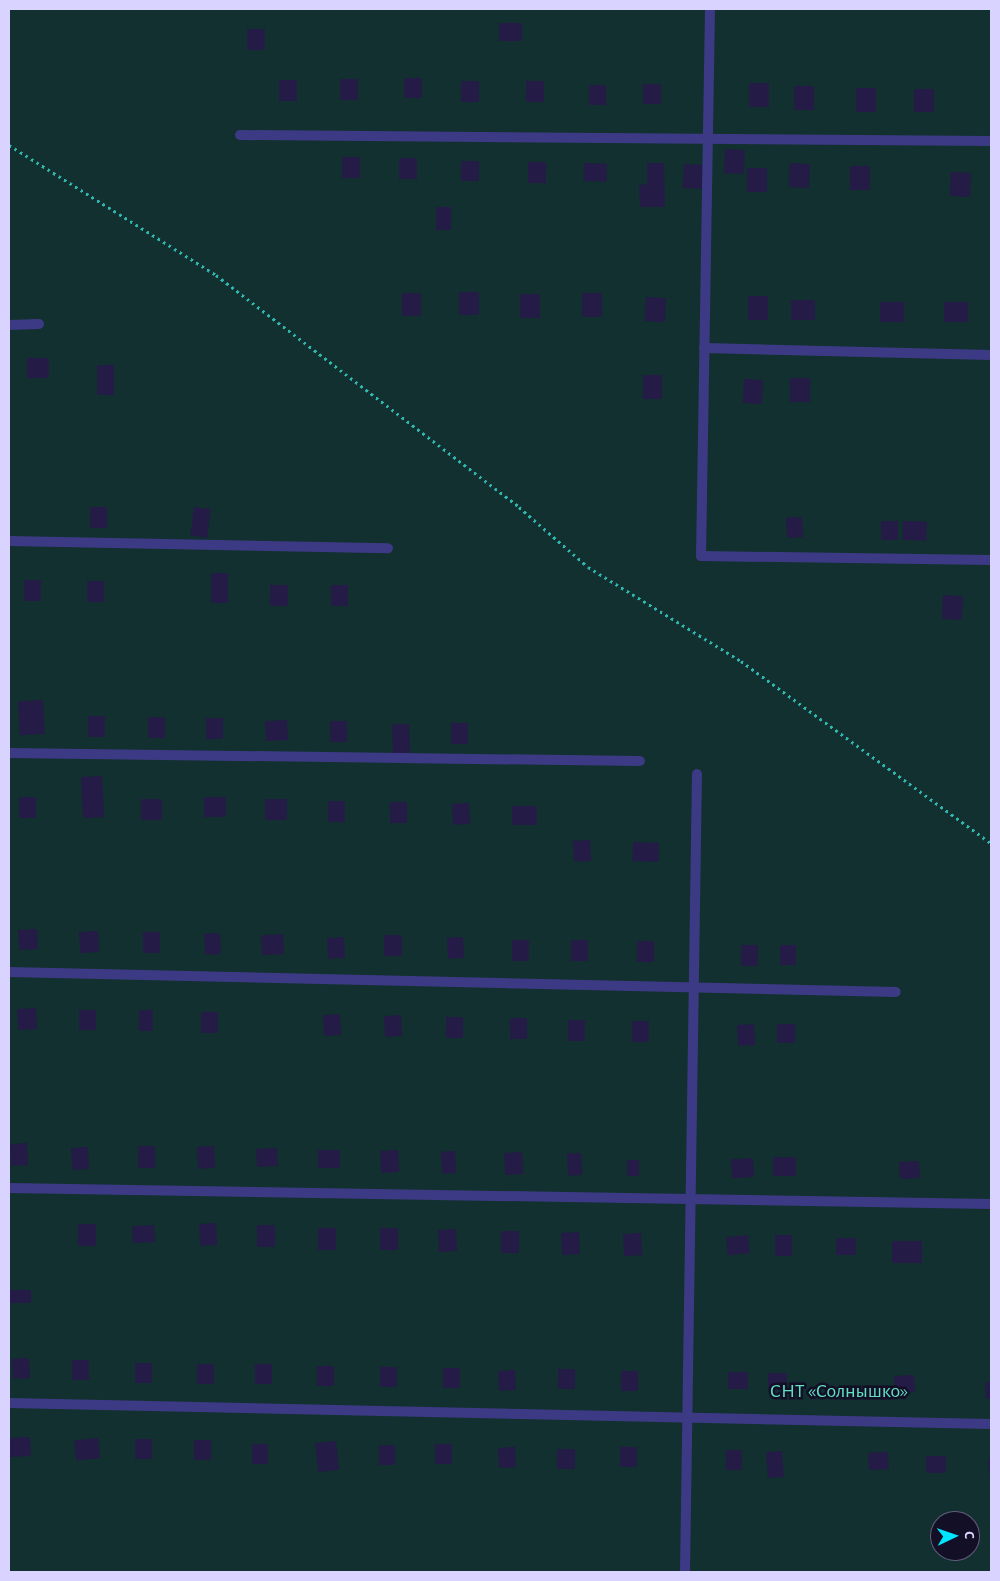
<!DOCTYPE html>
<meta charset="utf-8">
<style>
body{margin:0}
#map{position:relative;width:1000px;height:1581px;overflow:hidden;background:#130f26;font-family:"Alegreya Sans",sans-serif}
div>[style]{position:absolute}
.green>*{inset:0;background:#12302f}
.building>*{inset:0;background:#241b47;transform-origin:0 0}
.path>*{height:3px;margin-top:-1.5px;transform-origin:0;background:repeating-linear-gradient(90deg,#2fb8b0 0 2.5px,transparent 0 6.5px)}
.service>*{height:10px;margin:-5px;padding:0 5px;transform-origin:5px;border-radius:5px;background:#3d3a85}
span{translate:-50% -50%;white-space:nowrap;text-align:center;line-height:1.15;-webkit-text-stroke:5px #130f26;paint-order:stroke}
.park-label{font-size:20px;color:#5fe0c0}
.frame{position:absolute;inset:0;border:10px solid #d9d4ff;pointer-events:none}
.north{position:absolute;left:930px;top:1511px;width:50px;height:50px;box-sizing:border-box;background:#130f26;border:1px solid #625e7d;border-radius:50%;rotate:87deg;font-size:14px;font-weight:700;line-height:20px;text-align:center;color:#d9d4ff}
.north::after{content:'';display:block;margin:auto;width:18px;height:22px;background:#00e5ff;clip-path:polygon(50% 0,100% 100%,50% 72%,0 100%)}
</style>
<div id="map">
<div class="green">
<i style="clip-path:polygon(evenodd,9px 9px,991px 9px,991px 1572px,9px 1572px,9px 9px,940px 1521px,970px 1521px,970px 1551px,940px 1551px,940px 1521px)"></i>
</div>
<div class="building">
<i style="left:499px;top:23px;width:23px;height:18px"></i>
<i style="left:247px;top:29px;width:18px;height:21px"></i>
<i style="left:404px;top:78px;width:18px;height:20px"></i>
<i style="left:340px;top:79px;width:18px;height:21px"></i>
<i style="left:279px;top:80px;width:18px;height:21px"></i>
<i style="left:461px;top:81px;width:18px;height:21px"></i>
<i style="left:526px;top:81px;width:18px;height:21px"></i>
<i style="left:749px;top:83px;width:20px;height:24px"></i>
<i style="left:643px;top:84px;width:18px;height:20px"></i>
<i style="left:589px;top:85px;width:17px;height:20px"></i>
<i style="left:794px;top:86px;width:20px;height:24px"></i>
<i style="left:856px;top:88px;width:20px;height:24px"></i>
<i style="left:914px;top:89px;width:20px;height:23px"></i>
<i style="left:725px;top:149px;width:20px;height:24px;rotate:3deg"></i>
<i style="left:360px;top:157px;width:21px;height:18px;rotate:90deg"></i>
<i style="left:399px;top:158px;width:18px;height:21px"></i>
<i style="left:461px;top:161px;width:18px;height:20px"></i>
<i style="left:528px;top:162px;width:18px;height:21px"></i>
<i style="left:584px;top:163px;width:23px;height:18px;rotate:2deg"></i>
<i style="clip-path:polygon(647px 163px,664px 163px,665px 207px,640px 207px,639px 185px,647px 184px)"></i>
<i style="left:790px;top:163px;width:20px;height:24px;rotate:3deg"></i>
<i style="left:684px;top:164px;width:19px;height:24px;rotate:3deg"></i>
<i style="left:850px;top:166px;width:20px;height:24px"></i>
<i style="left:747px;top:168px;width:20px;height:24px"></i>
<i style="left:951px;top:172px;width:20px;height:24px;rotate:3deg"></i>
<i style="left:436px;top:207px;width:15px;height:23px"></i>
<i style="left:459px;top:292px;width:20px;height:23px"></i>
<i style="left:402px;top:293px;width:19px;height:23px"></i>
<i style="left:582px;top:293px;width:20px;height:24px"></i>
<i style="left:520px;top:294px;width:20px;height:24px"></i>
<i style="left:748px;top:296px;width:20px;height:24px"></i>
<i style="left:646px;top:297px;width:20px;height:24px;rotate:3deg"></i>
<i style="left:815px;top:300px;width:20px;height:24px;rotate:90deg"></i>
<i style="left:904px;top:302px;width:20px;height:24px;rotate:90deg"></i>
<i style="left:944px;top:302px;width:24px;height:20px"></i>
<i style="left:49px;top:358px;width:20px;height:22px;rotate:90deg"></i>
<i style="left:97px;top:365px;width:17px;height:30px"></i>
<i style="left:643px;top:375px;width:19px;height:24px"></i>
<i style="left:790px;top:378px;width:20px;height:24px"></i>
<i style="left:744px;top:379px;width:19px;height:24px;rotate:3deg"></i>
<i style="left:90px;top:507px;width:17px;height:21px"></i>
<i style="left:194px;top:507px;width:17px;height:29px;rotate:7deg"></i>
<i style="left:802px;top:517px;width:20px;height:16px;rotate:87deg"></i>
<i style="left:881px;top:521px;width:17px;height:19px"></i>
<i style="left:903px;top:521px;width:24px;height:19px;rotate:2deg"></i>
<i style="left:211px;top:573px;width:17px;height:30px"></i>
<i style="left:24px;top:580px;width:17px;height:21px"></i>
<i style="left:87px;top:581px;width:17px;height:21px"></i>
<i style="left:288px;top:585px;width:21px;height:18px;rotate:90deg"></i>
<i style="left:331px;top:585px;width:17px;height:21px"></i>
<i style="left:943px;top:595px;width:20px;height:24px;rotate:3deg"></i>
<i style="left:43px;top:700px;width:34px;height:25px;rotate:87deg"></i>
<i style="left:105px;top:716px;width:21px;height:17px;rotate:90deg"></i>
<i style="left:148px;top:717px;width:17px;height:21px"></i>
<i style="left:206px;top:718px;width:17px;height:21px"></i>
<i style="left:287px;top:720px;width:20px;height:22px;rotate:87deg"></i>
<i style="left:330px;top:721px;width:17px;height:21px"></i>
<i style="left:451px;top:723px;width:17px;height:21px"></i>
<i style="left:409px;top:724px;width:31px;height:17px;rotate:88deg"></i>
<i style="left:102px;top:776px;width:41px;height:21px;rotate:87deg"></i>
<i style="left:19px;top:797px;width:17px;height:21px"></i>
<i style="left:226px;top:797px;width:20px;height:22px;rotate:90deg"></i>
<i style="left:141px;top:799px;width:21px;height:21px"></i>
<i style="left:265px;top:799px;width:22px;height:21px"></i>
<i style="left:328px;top:801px;width:17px;height:21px"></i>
<i style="left:390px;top:802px;width:17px;height:21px"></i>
<i style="left:469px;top:803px;width:21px;height:17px;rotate:87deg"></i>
<i style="left:512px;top:806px;width:25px;height:19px"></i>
<i style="left:590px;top:840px;width:21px;height:17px;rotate:87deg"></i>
<i style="left:633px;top:842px;width:26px;height:19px;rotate:2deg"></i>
<i style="left:37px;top:929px;width:20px;height:19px;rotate:87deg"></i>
<i style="left:98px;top:931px;width:21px;height:19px;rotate:87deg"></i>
<i style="left:160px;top:932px;width:21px;height:17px;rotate:90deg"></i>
<i style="left:220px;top:933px;width:21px;height:16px;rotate:87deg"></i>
<i style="left:283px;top:934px;width:20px;height:22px;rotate:87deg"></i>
<i style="left:402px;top:935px;width:21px;height:18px;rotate:90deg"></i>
<i style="left:344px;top:937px;width:21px;height:17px;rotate:87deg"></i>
<i style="left:463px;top:937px;width:21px;height:16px;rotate:87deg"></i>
<i style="left:512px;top:940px;width:17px;height:21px"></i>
<i style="left:571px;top:940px;width:17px;height:21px"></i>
<i style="left:654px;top:941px;width:21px;height:17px;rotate:90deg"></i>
<i style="left:758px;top:945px;width:21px;height:17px;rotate:90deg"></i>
<i style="left:780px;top:945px;width:16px;height:20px"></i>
<i style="left:36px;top:1008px;width:21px;height:19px;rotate:87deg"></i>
<i style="left:79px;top:1010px;width:17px;height:20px"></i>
<i style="left:153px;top:1010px;width:21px;height:14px;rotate:90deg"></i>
<i style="left:201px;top:1012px;width:17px;height:21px"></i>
<i style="left:340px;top:1014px;width:21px;height:17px;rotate:87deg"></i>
<i style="left:401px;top:1015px;width:21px;height:17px;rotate:87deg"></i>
<i style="left:446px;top:1017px;width:17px;height:21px"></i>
<i style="left:510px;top:1018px;width:17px;height:21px"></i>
<i style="left:568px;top:1020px;width:17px;height:21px"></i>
<i style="left:649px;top:1021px;width:21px;height:17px;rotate:90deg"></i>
<i style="left:754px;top:1024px;width:21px;height:17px;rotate:87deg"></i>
<i style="left:777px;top:1024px;width:18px;height:19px"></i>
<i style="left:27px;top:1143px;width:22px;height:17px;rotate:87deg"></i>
<i style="left:138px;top:1146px;width:17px;height:22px"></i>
<i style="left:214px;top:1146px;width:22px;height:17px;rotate:87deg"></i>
<i style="left:88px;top:1147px;width:22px;height:17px;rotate:87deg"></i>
<i style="left:277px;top:1148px;width:18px;height:21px;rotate:87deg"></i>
<i style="left:318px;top:1150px;width:22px;height:18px"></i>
<i style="left:398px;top:1150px;width:22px;height:18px;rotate:87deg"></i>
<i style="left:455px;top:1151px;width:22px;height:14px;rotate:87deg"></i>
<i style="left:522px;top:1152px;width:22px;height:18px;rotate:87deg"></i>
<i style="left:581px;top:1153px;width:22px;height:14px;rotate:87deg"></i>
<i style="left:796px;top:1157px;width:19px;height:23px;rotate:90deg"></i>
<i style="left:753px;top:1158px;width:19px;height:22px;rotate:87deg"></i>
<i style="left:627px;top:1160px;width:12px;height:16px"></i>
<i style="left:919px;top:1161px;width:17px;height:20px;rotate:87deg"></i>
<i style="left:216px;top:1223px;width:22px;height:17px;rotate:87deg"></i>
<i style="left:78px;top:1224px;width:18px;height:22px"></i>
<i style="left:154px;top:1225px;width:17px;height:22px;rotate:87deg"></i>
<i style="left:275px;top:1225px;width:22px;height:18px;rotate:90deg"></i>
<i style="left:336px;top:1228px;width:22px;height:18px;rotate:90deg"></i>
<i style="left:380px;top:1228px;width:18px;height:22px"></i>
<i style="left:456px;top:1229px;width:22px;height:18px;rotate:87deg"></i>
<i style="left:501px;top:1231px;width:18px;height:22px"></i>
<i style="left:579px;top:1232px;width:22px;height:18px;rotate:87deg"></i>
<i style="left:641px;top:1233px;width:22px;height:18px;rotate:87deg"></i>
<i style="left:748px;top:1235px;width:18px;height:22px;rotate:84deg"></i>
<i style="left:792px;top:1235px;width:21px;height:17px;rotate:90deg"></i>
<i style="left:836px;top:1238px;width:20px;height:17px"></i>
<i style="left:892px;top:1241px;width:30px;height:22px"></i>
<i style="left:31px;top:1290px;width:13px;height:22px;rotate:90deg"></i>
<i style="left:29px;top:1358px;width:20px;height:17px;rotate:87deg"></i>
<i style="left:89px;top:1360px;width:20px;height:17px;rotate:90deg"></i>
<i style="left:135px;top:1363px;width:17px;height:20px"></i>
<i style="left:197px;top:1364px;width:17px;height:20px"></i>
<i style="left:255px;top:1364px;width:17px;height:20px"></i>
<i style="left:317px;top:1366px;width:17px;height:20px"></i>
<i style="left:380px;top:1367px;width:17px;height:20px"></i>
<i style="left:460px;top:1368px;width:20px;height:17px;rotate:90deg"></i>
<i style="left:558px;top:1369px;width:17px;height:20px"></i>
<i style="left:515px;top:1370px;width:20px;height:17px;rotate:87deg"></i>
<i style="left:621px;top:1371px;width:17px;height:20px"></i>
<i style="left:748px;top:1372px;width:17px;height:20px;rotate:90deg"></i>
<i style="left:768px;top:1373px;width:19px;height:17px"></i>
<i style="left:914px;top:1375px;width:17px;height:20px;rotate:87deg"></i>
<i style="clip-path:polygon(985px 1382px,991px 1382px,991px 1398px,986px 1399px)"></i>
<i style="left:30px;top:1437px;width:19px;height:21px;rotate:87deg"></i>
<i style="left:98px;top:1438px;width:20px;height:24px;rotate:84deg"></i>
<i style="left:152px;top:1439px;width:20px;height:17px;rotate:90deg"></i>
<i style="left:211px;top:1440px;width:20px;height:17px;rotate:90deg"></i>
<i style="left:336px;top:1441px;width:29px;height:21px;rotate:84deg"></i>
<i style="left:252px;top:1444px;width:16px;height:20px"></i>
<i style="left:452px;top:1444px;width:20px;height:17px;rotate:90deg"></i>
<i style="left:379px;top:1445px;width:16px;height:20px"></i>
<i style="left:515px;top:1447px;width:20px;height:17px;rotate:87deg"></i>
<i style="left:620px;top:1447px;width:17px;height:20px"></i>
<i style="left:575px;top:1449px;width:20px;height:18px;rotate:90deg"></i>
<i style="left:726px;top:1450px;width:16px;height:20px"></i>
<i style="left:782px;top:1451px;width:26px;height:16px;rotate:86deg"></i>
<i style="left:888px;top:1452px;width:17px;height:20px;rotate:87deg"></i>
<i style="left:926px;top:1456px;width:20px;height:17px"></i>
<i style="clip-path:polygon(988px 1458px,991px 1458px,991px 1474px,989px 1474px)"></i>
</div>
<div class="path">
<i style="left:9px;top:145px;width:244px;rotate:32.1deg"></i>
<i style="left:216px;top:275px;width:382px;rotate:37.4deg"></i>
<i style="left:519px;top:507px;width:91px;rotate:41deg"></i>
<i style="left:588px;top:567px;width:180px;rotate:31.6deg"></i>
<i style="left:741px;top:661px;width:309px;rotate:36.1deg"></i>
</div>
<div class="service">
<i style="left:710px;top:9px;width:547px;rotate:90.94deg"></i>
<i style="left:701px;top:556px;width:290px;rotate:0.8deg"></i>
<i style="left:240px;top:135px;width:751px;rotate:0.46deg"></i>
<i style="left:9px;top:325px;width:30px;rotate:-2deg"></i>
<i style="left:704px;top:348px;width:287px;rotate:1.4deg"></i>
<i style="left:9px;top:541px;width:379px;rotate:1.1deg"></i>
<i style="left:9px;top:753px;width:631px;rotate:0.73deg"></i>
<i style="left:9px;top:972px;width:887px;rotate:1.29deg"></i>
<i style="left:9px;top:1188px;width:982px;rotate:0.93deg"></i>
<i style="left:9px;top:1403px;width:982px;rotate:1.23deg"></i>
<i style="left:685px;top:1572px;width:798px;rotate:-89.14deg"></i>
</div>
<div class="park-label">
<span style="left:839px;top:1391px">СНТ «Солнышко»</span>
</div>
<div class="frame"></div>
<div class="north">С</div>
</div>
